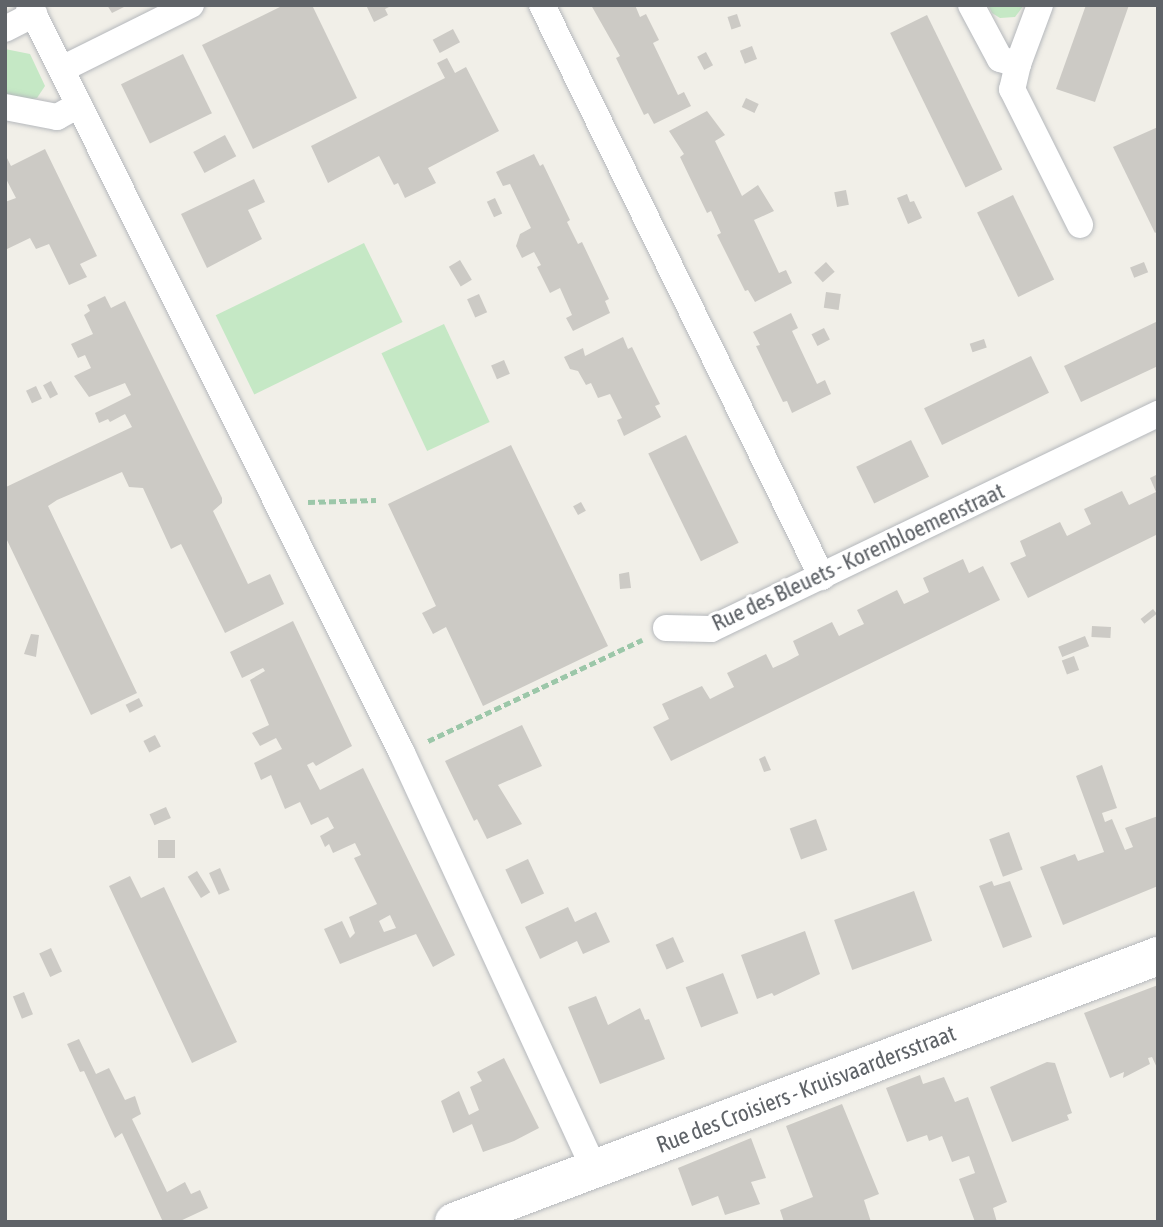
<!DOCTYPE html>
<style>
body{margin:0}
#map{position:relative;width:1163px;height:1227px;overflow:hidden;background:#f1efe8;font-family:"Asap Condensed",sans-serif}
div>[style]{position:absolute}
.green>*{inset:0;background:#c5e8c5;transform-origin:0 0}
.building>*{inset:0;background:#cccac5;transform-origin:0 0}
.path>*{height:4.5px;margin-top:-2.25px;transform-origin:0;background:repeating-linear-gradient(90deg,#9cc7a9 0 7px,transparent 0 10.5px)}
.roads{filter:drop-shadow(0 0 2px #b5b8bc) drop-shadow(0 0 2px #b5b8bc)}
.street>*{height:26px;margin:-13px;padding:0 13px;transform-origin:13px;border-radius:13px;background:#fff}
.secondary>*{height:38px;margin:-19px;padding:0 19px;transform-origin:19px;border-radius:19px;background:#fff}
span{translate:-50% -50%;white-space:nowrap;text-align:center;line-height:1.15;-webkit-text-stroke:6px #fff;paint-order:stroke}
.street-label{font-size:23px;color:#5f6368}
.frame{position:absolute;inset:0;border:7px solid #5f6368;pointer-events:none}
</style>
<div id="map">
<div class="green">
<i style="clip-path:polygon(988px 5px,1024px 5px,1015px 17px,1000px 18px,992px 13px)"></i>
<i style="clip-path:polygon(5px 49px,30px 54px,45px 86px,37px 98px,24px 101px,5px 97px)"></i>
<i style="left:364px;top:243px;width:88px;height:165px;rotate:64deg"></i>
<i style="left:444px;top:324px;width:108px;height:69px;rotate:65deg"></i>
</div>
<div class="building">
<i style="clip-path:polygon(107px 5px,128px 5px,112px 13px)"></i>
<i style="clip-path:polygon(284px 5px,312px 5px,357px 98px,253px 149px,202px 45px)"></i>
<i style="clip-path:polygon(366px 5px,393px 5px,385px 9px,388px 15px,374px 22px)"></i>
<i style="clip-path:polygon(591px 5px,635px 5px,640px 17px,646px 14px,659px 40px,653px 43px,678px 95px,684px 92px,691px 106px,654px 124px,648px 113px,644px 115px,616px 58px,620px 56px)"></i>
<i style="clip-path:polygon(1086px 5px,1129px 5px,1095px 102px,1056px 89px)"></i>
<i style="left:737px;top:14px;width:13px;height:10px;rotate:72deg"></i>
<i style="left:927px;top:15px;width:172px;height:41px;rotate:64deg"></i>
<i style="left:453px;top:29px;width:15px;height:23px;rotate:62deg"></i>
<i style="left:752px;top:46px;width:14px;height:13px;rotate:69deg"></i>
<i style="left:706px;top:52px;width:15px;height:10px;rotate:62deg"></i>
<i style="left:183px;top:54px;width:66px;height:69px;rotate:64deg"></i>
<i style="clip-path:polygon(447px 58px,455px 73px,466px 67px,499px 131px,428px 168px,436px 183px,405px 198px,398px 183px,394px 185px,379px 156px,328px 183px,311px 146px,445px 78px,437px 63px)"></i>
<i style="left:746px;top:98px;width:14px;height:10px;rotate:25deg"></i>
<i style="clip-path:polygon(707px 111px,725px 135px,715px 141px,742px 196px,758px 185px,774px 211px,754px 220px,779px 273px,786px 270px,792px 283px,755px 302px,748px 290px,745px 291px,717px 235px,721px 233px,711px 211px,707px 213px,680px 157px,684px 154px,669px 131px)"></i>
<i style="clip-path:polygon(1158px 127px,1158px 231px,1155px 233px,1113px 147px)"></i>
<i style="left:225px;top:135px;width:24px;height:36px;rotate:62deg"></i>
<i style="clip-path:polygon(45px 149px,97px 256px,80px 264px,87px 277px,69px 285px,49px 244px,36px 249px,30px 238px,5px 250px,5px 202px,16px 198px,5px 177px,5px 154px,11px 166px)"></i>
<i style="clip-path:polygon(534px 154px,540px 166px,543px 164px,570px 220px,567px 222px,578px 244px,582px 242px,609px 299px,605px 301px,610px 313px,573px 331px,566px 318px,572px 315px,560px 288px,550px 293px,537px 267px,541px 265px,534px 252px,522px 258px,516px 246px,520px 234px,531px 228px,510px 184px,503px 186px,496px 172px)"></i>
<i style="clip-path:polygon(254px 179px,265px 202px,248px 210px,262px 239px,207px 268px,181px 214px)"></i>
<i style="left:846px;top:190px;width:15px;height:12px;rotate:79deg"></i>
<i style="clip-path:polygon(907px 194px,910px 202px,914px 201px,922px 218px,908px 224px,897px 198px)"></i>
<i style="left:1013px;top:195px;width:94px;height:40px;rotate:64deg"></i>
<i style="left:495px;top:198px;width:17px;height:9px;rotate:65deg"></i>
<i style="left:460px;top:260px;width:23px;height:13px;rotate:59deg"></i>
<i style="left:826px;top:262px;width:13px;height:16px;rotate:48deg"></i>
<i style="left:1144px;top:262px;width:11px;height:15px;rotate:68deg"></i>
<i style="left:826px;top:292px;width:15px;height:16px;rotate:8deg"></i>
<i style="left:479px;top:294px;width:20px;height:13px;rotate:66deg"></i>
<i style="clip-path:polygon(105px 296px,111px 308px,125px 301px,222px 498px,222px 503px,213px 511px,248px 584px,270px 574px,284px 604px,225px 633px,181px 544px,171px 549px,143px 488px,129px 487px,122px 472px,57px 500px,48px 506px,137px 693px,91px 715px,5px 536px,5px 492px,6px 487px,132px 427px,125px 414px,110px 422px,108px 419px,99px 423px,95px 413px,131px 395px,125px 383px,89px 397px,74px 376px,91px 368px,85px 355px,78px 358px,71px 344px,93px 334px,84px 315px,90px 311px,87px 305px)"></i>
<i style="clip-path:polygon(791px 313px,798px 328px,792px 331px,817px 384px,825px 380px,831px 394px,792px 413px,787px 401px,783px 402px,756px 346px,760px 345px,753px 332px)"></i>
<i style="clip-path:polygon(1158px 321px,1158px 366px,1081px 402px,1064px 366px)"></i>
<i style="left:824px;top:328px;width:13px;height:14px;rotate:63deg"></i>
<i style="clip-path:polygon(623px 337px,628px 349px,632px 347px,646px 376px,660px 404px,655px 406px,661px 417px,624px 436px,617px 420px,622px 418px,610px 394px,598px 398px,591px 383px,586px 385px,578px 371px,570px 369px,564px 357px,583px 348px,585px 356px)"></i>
<i style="left:984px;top:339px;width:9px;height:15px;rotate:72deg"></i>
<i style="left:1031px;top:356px;width:41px;height:119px;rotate:64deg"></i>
<i style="left:504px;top:360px;width:15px;height:14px;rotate:67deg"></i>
<i style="left:51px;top:381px;width:15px;height:9px;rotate:62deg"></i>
<i style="left:36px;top:386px;width:14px;height:11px;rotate:65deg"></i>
<i style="left:686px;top:435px;width:120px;height:42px;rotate:64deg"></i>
<i style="left:911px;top:440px;width:41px;height:61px;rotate:64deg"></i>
<i style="clip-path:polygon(511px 445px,608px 646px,483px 706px,446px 627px,433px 634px,422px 613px,436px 606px,388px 504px)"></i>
<i style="clip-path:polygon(1158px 474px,1158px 534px,1028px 598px,1010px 563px,1026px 556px,1020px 541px,1060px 522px,1067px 536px,1091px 524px,1084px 509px,1122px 491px,1129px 505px,1156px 492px,1150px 478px)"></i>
<i style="left:581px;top:502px;width:10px;height:9px;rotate:61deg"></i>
<i style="clip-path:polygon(963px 559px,969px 573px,983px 566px,1000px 600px,671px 761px,653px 727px,669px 719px,662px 704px,702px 686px,710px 699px,734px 687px,727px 673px,766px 654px,773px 668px,786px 662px,799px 655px,793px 641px,832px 622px,839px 636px,851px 630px,864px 624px,857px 610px,897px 590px,904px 604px,917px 598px,929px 592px,923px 578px)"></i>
<i style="clip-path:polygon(629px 572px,631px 588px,620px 589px,619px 574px)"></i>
<i style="left:1153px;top:609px;width:6px;height:16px;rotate:51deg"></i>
<i style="clip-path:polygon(evenodd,293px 621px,352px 746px,316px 766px,313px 762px,307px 765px,320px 790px,363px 768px,455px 955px,433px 967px,416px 934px,340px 964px,324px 929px,342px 921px,350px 938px,355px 933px,349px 917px,377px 904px,354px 858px,361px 855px,355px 843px,333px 853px,329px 844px,325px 847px,320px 836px,334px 828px,328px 817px,311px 825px,300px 802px,285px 809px,271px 775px,261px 780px,254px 763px,282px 749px,276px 738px,260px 746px,252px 733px,269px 725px,250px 680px,265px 671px,263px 668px,242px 678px,230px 652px,293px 621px,390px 915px,396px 928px,384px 932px,379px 921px,390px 915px)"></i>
<i style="left:1092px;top:626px;width:19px;height:11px;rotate:3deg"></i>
<i style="clip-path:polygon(31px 634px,39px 635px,36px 657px,24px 654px)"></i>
<i style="left:1085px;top:636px;width:11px;height:29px;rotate:68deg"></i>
<i style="left:1074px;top:656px;width:15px;height:13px;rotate:70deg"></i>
<i style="left:139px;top:698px;width:9px;height:15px;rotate:63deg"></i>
<i style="clip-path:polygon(522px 725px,542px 766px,498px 785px,522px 824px,487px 839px,477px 819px,474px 821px,445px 761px)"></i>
<i style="left:155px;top:735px;width:13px;height:13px;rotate:63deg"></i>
<i style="clip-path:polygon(765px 756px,771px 770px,764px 772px,759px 759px)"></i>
<i style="clip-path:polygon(1102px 765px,1117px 808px,1102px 813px,1105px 822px,1112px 819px,1125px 850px,1133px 847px,1125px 828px,1158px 816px,1158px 886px,1063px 925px,1040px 867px,1075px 854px,1078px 861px,1104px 852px,1076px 776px)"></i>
<i style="left:166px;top:807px;width:12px;height:18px;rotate:66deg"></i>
<i style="left:816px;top:819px;width:33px;height:28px;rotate:70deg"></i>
<i style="left:1009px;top:832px;width:40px;height:21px;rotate:70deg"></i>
<i style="left:158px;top:840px;width:17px;height:18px"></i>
<i style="left:528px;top:859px;width:38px;height:25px;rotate:65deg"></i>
<i style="left:220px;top:868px;width:24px;height:12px;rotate:66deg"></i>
<i style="left:197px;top:871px;width:25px;height:11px;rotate:58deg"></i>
<i style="clip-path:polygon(130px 876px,141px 898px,164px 887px,237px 1042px,192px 1063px,109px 886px)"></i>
<i style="clip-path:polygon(992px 881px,994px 886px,1010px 881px,1032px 937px,1003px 948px,979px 886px)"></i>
<i style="left:914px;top:891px;width:53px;height:85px;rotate:70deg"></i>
<i style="clip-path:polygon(568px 907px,575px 922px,596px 912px,610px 942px,583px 954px,577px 941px,540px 959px,525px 927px)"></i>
<i style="clip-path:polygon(805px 931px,820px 974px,774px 996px,772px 993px,757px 999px,741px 955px)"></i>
<i style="left:673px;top:937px;width:27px;height:19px;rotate:66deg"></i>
<i style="left:51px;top:948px;width:26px;height:13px;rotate:65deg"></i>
<i style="left:723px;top:973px;width:43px;height:40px;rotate:69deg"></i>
<i style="clip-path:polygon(1158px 985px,1158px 1070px,1152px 1057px,1148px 1058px,1150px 1064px,1123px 1078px,1124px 1072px,1110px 1078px,1084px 1013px)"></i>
<i style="left:24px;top:992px;width:24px;height:12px;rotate:68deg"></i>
<i style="clip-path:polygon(596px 996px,608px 1025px,640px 1008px,645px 1020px,649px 1019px,665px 1059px,600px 1084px,568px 1007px)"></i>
<i style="clip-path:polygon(79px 1039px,96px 1074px,109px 1068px,125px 1100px,135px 1096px,141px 1114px,132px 1119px,167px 1192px,185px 1182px,191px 1194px,200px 1190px,208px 1208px,178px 1222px,163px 1222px,122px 1133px,115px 1138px,84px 1071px,80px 1072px,67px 1044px)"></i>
<i style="clip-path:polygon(504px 1058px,539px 1128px,514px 1141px,483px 1152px,472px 1124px,453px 1133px,441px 1101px,459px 1091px,469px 1115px,479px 1110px,470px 1087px,482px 1081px,477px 1072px)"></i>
<i style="clip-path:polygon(1047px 1062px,1055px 1063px,1072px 1113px,1067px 1115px,1069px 1120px,1012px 1142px,990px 1087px)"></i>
<i style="clip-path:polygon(920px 1075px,923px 1084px,944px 1077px,955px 1102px,968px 1097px,1007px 1202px,993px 1208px,997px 1222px,975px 1222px,959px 1179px,975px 1173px,969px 1156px,952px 1162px,942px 1136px,929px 1141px,927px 1135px,907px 1142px,886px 1088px)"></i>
<i style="clip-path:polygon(842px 1104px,879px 1194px,864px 1200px,871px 1222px,784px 1222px,780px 1210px,813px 1197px,786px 1126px)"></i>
<i style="clip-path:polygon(751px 1138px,766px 1178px,751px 1182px,760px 1204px,725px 1215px,718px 1196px,692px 1206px,678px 1168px)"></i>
</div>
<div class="path">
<i style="left:308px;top:502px;width:68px;rotate:-1.7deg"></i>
<i style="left:428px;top:741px;width:237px;rotate:-25.3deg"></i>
</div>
<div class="roads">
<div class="street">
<i style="left:29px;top:5px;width:836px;rotate:63.5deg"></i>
<i style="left:402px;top:753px;width:458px;rotate:65.2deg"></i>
<i style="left:542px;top:5px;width:637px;rotate:63.92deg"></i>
<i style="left:971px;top:5px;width:61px;rotate:61.8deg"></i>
<i style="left:1000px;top:59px;width:19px;rotate:16deg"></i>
<i style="left:1040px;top:5px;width:63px;rotate:110.4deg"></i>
<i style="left:1018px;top:64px;width:26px;rotate:103deg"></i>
<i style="left:1012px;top:89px;width:152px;rotate:63.4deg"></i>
<i style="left:5px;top:29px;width:33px;rotate:-27deg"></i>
<i style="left:62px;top:69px;width:144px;rotate:-26.4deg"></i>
<i style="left:5px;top:107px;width:53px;rotate:10.9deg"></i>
<i style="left:57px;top:117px;width:25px;rotate:-29deg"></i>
<i style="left:666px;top:628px;width:45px;rotate:1.3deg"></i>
<i style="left:711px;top:629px;width:496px;rotate:-25.7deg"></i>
</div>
<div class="secondary">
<i style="left:454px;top:1222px;width:753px;rotate:-20.7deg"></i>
</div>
</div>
<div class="street-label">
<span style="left:858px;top:557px;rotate:-25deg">Rue des Bleuets - Korenbloemenstraat</span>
<span style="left:806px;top:1089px;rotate:-21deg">Rue des Croisiers - Kruisvaardersstraat</span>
</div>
<div class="frame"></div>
</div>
